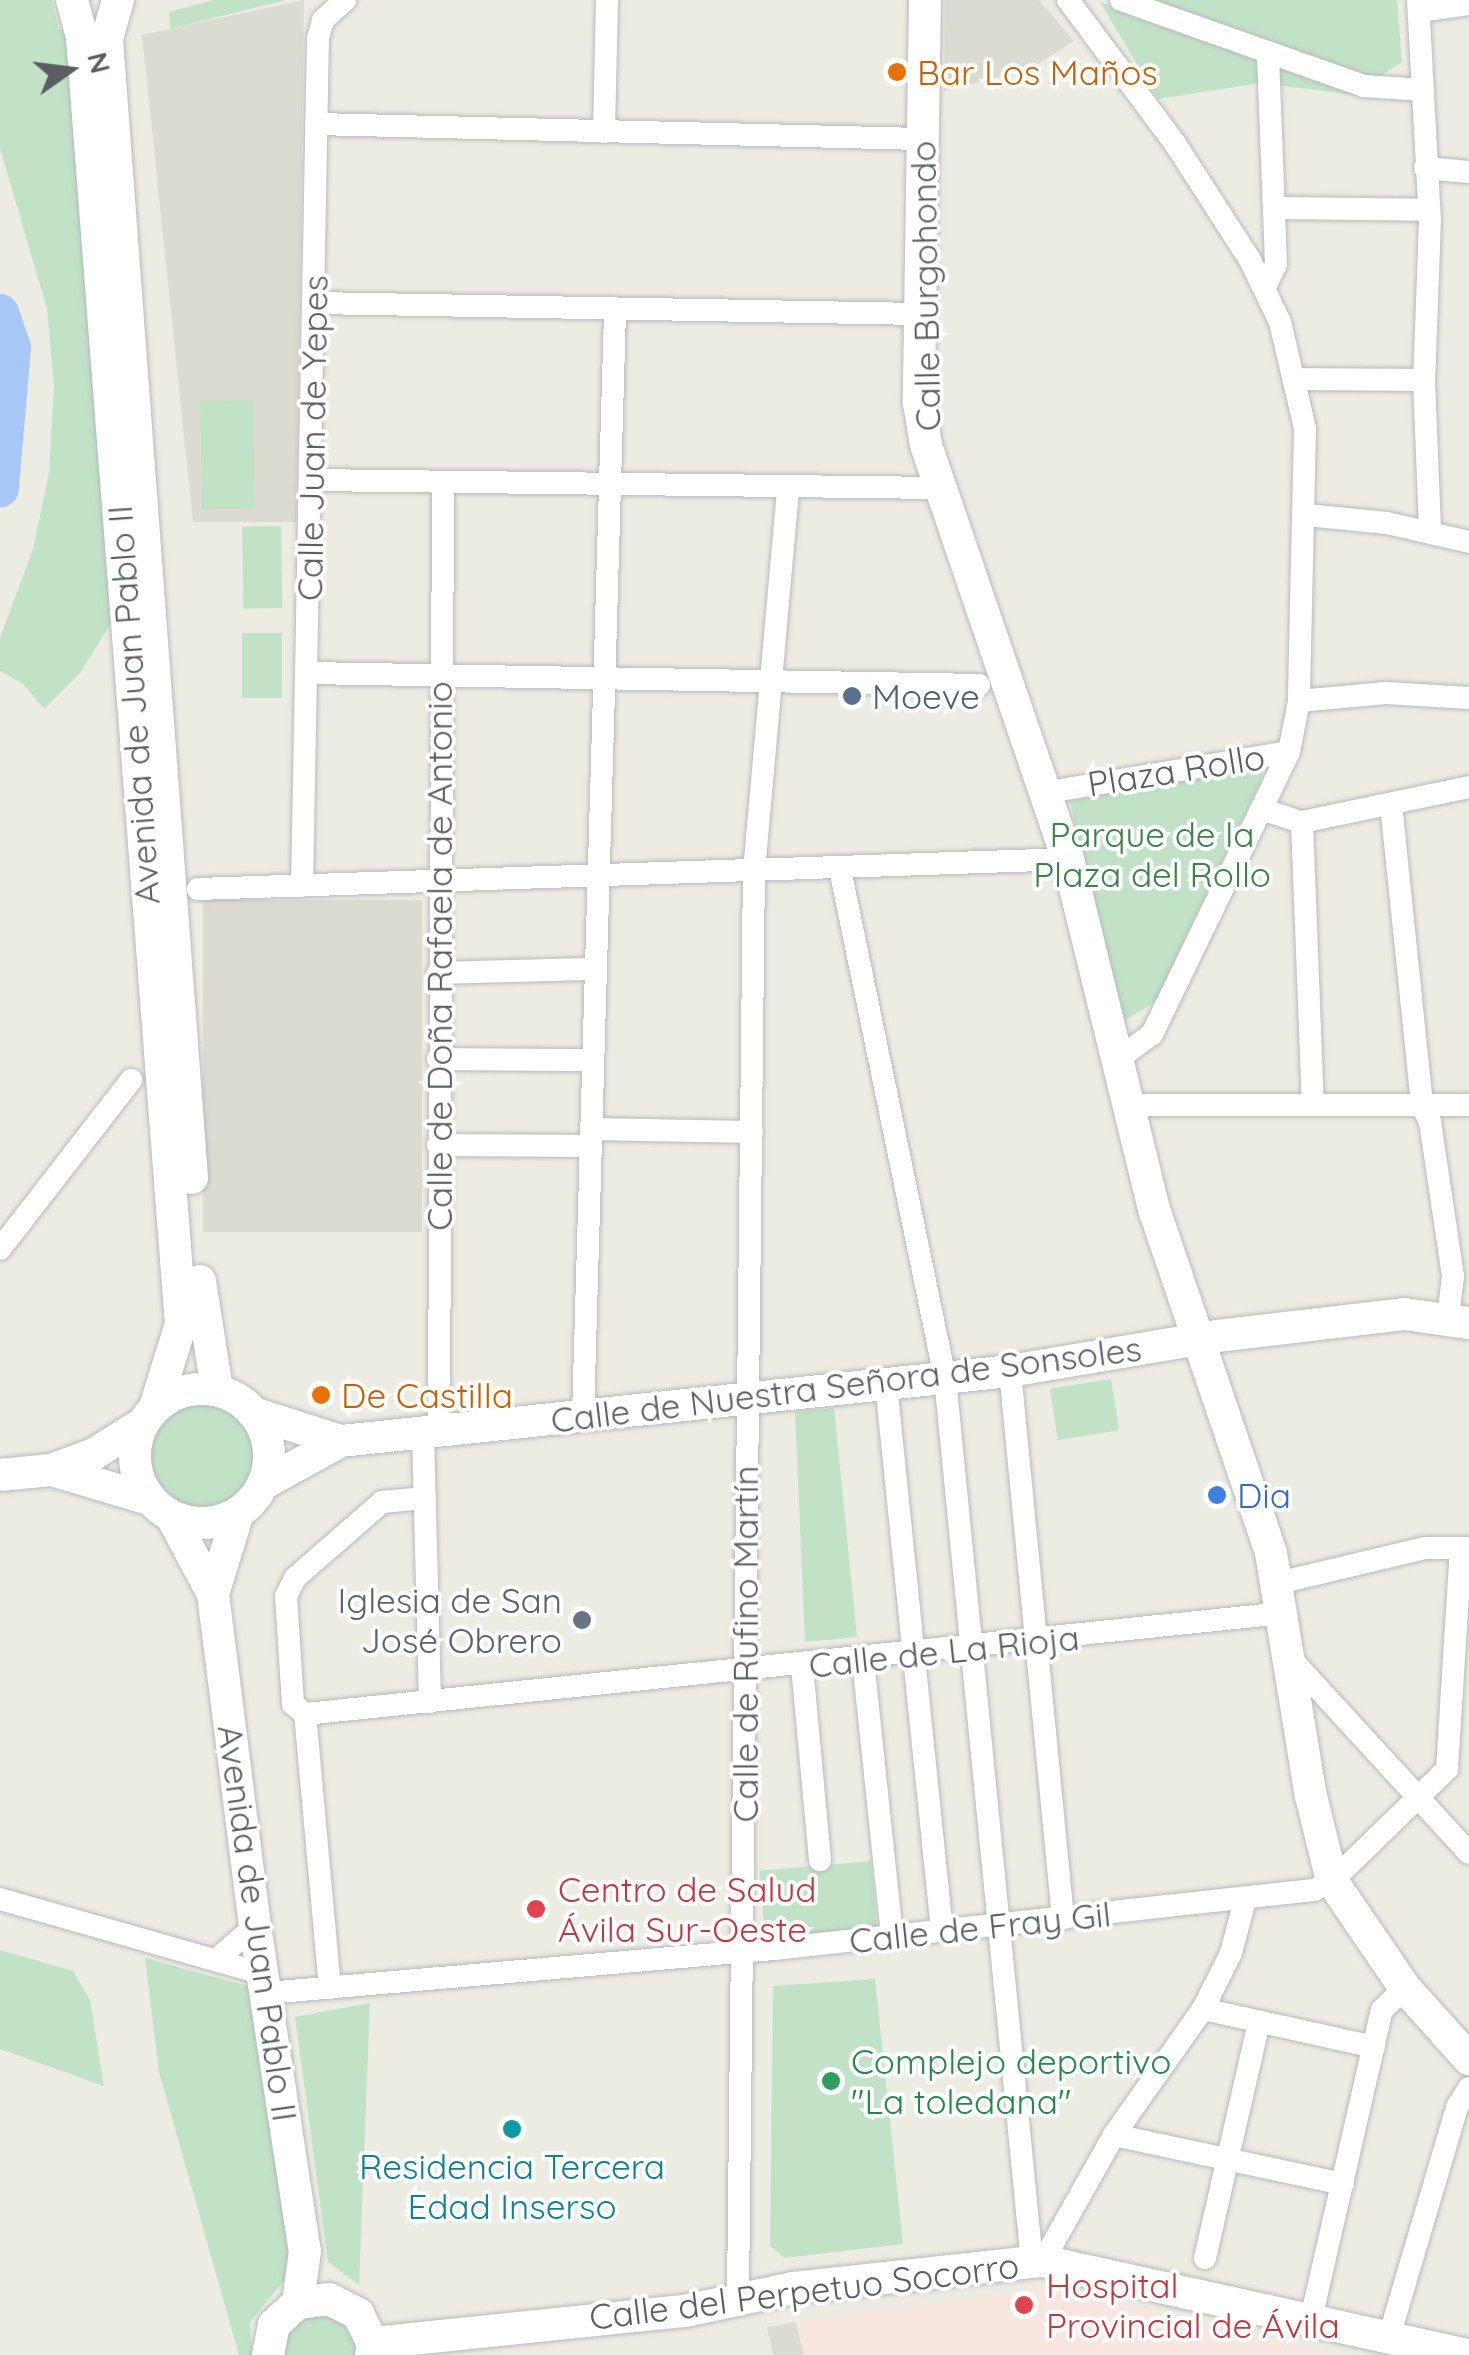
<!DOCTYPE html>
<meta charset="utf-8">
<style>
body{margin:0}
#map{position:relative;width:1469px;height:2355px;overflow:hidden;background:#ecece3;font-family:Quicksand,sans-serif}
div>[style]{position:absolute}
.education>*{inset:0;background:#dcdbd1;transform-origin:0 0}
.medical>*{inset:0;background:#f9e6e0}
.green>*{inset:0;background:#c1e2c6;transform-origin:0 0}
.round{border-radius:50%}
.river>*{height:38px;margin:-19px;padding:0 19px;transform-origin:19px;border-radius:19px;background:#a7c7f8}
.roads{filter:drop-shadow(0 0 2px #b8b9be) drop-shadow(0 0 2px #b8b9be)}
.street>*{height:22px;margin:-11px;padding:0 11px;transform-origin:11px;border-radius:11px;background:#fff}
.secondary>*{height:32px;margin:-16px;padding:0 16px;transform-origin:16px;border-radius:16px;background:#fff}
.secondary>.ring{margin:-16px;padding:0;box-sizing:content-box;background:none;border:32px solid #fff;border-radius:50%}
.dots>*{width:28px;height:28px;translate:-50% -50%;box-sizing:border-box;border:5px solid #fff;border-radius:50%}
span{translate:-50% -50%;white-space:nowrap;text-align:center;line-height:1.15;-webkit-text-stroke:8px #fff;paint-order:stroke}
.food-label{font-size:35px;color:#c56008}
.left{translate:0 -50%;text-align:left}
.street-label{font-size:35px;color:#5b5d62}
.service-label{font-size:35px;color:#4e5e75}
.park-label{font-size:35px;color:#3b814a}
.shop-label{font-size:35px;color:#366cbe}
.worship-label{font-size:35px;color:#5b616d}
.right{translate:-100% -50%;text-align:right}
.health-label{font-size:35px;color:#be3a42}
.leisure-label{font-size:35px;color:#27864d}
.culture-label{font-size:35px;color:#0d838f}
.north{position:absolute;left:20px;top:20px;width:100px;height:100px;-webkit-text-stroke:8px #fff;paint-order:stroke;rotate:76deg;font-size:28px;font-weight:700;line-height:40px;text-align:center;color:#5b5d62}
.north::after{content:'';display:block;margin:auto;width:35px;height:45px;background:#5b5d62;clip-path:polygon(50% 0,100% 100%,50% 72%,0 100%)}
</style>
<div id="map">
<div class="education">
<i style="clip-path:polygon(304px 0,296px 522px,193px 522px,142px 35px)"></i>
<i style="clip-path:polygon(945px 0,1039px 0,1074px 41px,1030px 69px,944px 91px)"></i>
<i style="left:422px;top:900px;width:332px;height:219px;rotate:90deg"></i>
<i style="clip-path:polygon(796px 2322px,804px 2355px,773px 2355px,767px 2327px)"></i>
</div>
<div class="medical">
<i style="clip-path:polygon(1050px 2288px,1338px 2355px,804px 2355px,796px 2322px)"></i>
</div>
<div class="green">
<i style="clip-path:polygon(0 0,52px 0,59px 30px,69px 28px,115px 617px,80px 673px,44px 709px,23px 684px,0 671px,0 638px,33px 549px,49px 473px,54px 385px,47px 309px,0 148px)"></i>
<i style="clip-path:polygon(214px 0,286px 0,170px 29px,169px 12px)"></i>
<i style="clip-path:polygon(1149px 0,1397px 0,1402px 62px,1377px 78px)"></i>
<i style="clip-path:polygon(1100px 2px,1371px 97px,1261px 83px,1158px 99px)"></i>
<i style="left:253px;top:400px;width:108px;height:53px;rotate:89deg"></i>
<i style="left:281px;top:526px;width:82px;height:39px;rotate:89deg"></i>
<i style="left:242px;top:633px;width:40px;height:65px"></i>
<i style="clip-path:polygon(1256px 765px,1264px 771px,1260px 782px,1155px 1002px,1122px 1022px,1070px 801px)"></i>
<i style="left:1111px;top:1379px;width:52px;height:62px;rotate:81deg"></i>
<i class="round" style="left:147px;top:1399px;width:110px;height:110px"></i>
<i style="clip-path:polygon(834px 1408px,857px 1637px,805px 1642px,795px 1412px)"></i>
<i style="left:871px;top:1861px;width:67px;height:112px;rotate:85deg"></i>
<i style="clip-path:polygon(0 1950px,73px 1971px,90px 2000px,104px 2086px,0 2049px)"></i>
<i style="clip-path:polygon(145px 1958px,251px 1987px,292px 2271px,250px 2322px,252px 2355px,239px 2355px,159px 2072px)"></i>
<i style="clip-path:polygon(875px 1979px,903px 2244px,785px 2258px,770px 2246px,773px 1986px)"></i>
<i style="clip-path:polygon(370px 2003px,359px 2285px,328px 2262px,295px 2017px)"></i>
<i style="clip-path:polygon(330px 2314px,350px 2328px,357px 2355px,280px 2355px,286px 2331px,305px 2315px)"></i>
</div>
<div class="river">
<i style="left:0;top:313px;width:36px;rotate:71deg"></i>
<i style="left:12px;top:347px;width:142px;rotate:94.9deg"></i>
</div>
<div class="roads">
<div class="street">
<i style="left:1068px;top:0;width:177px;rotate:53.3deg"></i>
<i style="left:1174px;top:142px;width:140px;rotate:57.2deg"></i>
<i style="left:1250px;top:260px;width:69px;rotate:64.2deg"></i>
<i style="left:1280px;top:322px;width:110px;rotate:76.8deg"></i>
<i style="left:1305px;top:429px;width:272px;rotate:91.3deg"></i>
<i style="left:1299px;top:701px;width:52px;rotate:101.1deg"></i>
<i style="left:1289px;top:752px;width:314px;rotate:115.9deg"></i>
<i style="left:1152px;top:1034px;width:44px;rotate:143.4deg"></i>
<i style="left:1121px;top:0;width:258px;rotate:19.5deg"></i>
<i style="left:1364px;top:86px;width:59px;rotate:3.9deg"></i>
<i style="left:1418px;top:0;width:220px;rotate:86.9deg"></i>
<i style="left:1430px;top:220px;width:160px;rotate:92.1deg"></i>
<i style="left:1424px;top:380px;width:152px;rotate:87.7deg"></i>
<i style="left:1419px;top:11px;width:50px;rotate:-8deg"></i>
<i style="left:316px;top:124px;width:607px;rotate:1.42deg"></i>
<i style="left:604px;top:132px;width:132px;rotate:-88.7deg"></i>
<i style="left:1425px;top:168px;width:44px;rotate:5.2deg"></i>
<i style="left:1275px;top:208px;width:153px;rotate:0.7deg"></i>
<i style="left:1265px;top:287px;width:25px;rotate:-64deg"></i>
<i style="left:1276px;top:264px;width:212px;rotate:-92.2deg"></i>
<i style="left:314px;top:303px;width:606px;rotate:1.04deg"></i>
<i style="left:1295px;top:379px;width:129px;rotate:0.4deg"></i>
<i style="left:311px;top:480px;width:629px;rotate:0.73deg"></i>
<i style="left:1307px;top:515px;width:80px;rotate:5.7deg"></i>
<i style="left:1387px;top:523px;width:84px;rotate:13deg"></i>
<i style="left:308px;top:673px;width:671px;rotate:1.02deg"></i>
<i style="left:1299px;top:701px;width:87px;rotate:-5.3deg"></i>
<i style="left:1386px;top:693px;width:83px;rotate:3.4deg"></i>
<i style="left:1042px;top:793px;width:250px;rotate:-9.4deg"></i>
<i style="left:1391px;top:804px;width:304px;rotate:84.1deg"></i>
<i style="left:1422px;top:1106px;width:18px;rotate:63deg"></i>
<i style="left:1430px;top:1122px;width:156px;rotate:81.5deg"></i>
<i style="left:1453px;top:1276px;width:42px;rotate:96.8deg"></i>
<i style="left:1264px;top:810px;width:40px;rotate:18deg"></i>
<i style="left:1302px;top:822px;width:171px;rotate:-11.8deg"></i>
<i style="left:1302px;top:822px;width:280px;rotate:87.8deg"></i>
<i style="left:840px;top:869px;width:520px;rotate:78.34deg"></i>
<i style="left:945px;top:1378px;width:888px;rotate:84.38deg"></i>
<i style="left:302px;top:886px;width:848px;rotate:-88.92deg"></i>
<i style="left:318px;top:38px;width:19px;rotate:-74deg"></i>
<i style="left:323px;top:20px;width:30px;rotate:-42deg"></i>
<i style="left:198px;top:889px;width:871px;rotate:-1.97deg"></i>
<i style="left:438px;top:973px;width:157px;rotate:-1.5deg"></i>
<i style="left:438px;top:1059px;width:155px;rotate:0.4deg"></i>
<i style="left:1129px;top:1105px;width:340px"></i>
<i style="left:591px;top:1129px;width:161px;rotate:1.1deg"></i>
<i style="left:438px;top:1145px;width:152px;rotate:0.4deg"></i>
<i style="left:0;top:1249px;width:214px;rotate:-52.2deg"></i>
<i style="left:1010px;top:1371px;width:550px;rotate:84.47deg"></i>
<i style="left:886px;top:1384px;width:550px;rotate:84.15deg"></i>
<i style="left:583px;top:1416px;width:1107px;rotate:-88.34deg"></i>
<i style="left:439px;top:1431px;width:949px;rotate:-89.76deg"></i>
<i style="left:423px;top:1433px;width:269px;rotate:88.5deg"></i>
<i style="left:1278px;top:1583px;width:151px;rotate:-13.4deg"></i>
<i style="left:1425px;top:1548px;width:44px"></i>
<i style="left:863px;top:1660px;width:278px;rotate:84deg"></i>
<i style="left:1293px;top:1661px;width:260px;rotate:47.5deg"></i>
<i style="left:802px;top:1666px;width:195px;rotate:84.7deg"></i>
<i style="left:305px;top:1714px;width:984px;rotate:-5.89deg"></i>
<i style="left:0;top:1899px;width:273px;rotate:15.9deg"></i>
<i style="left:217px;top:1959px;width:50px;rotate:-41deg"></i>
<i style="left:330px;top:1988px;width:275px;rotate:-95.2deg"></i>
<i style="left:305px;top:1714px;width:16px;rotate:-140deg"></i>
<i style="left:293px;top:1704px;width:108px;rotate:-93.7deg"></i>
<i style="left:286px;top:1596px;width:20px;rotate:-63deg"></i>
<i style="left:295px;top:1578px;width:116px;rotate:-41.1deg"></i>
<i style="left:382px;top:1502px;width:43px;rotate:-5.3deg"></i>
<i style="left:267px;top:1993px;width:509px;rotate:-4.96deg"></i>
<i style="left:774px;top:1949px;width:543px;rotate:-6.24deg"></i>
<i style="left:1314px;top:1890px;width:20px;rotate:-27deg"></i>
<i style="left:1332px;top:1881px;width:161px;rotate:-44.2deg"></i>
<i style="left:1447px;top:1769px;width:221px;rotate:-86.4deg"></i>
<i style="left:1203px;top:2009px;width:175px;rotate:12.5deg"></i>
<i style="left:1114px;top:2135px;width:234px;rotate:12.1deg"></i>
<i style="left:1205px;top:2258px;width:242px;rotate:-77.1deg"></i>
<i style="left:1043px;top:2261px;width:145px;rotate:-60.6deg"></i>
<i style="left:1114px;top:2135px;width:154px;rotate:-54.8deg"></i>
<i style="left:1203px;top:2009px;width:63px;rotate:-63.4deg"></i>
<i style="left:1231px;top:1953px;width:55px;rotate:-75.2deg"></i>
<i style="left:738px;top:2297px;width:1426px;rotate:-89.36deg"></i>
<i style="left:754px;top:871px;width:385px;rotate:-84.9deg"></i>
<i style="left:1311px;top:2319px;width:317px;rotate:-77.1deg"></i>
<i style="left:1382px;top:2010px;width:32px;rotate:-44deg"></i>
<i style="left:1389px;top:2337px;width:240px;rotate:-73.5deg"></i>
<i style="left:1457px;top:2107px;width:22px;rotate:-58deg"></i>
</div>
<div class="secondary">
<i style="left:72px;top:0;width:39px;rotate:75deg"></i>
<i style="left:82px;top:38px;width:1290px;rotate:85.6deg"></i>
<i style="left:181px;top:1324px;width:87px;rotate:107.4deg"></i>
<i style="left:118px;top:0;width:41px;rotate:105.8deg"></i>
<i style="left:107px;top:39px;width:1142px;rotate:85.73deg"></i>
<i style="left:925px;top:0;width:403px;rotate:90.9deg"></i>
<i style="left:919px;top:403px;width:43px;rotate:80.5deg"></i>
<i style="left:926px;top:445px;width:438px;rotate:71.1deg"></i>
<i style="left:1068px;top:859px;width:364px;rotate:76.2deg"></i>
<i style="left:1155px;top:1212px;width:360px;rotate:71.2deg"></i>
<i style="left:1271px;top:1553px;width:246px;rotate:80.7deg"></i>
<i style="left:1311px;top:1796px;width:88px;rotate:76.1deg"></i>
<i style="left:1332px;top:1881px;width:130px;rotate:55.7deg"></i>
<i style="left:1405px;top:1988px;width:96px;rotate:48deg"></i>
<i style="left:200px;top:1281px;width:110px;rotate:81.1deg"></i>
<i class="ring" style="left:135px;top:1389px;width:102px;height:102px"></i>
<i style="left:253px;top:1413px;width:92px;rotate:17.7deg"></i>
<i style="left:341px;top:1441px;width:673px;rotate:-5.97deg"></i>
<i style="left:1010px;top:1371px;width:210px;rotate:-9.6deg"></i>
<i style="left:1217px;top:1336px;width:188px;rotate:-6.7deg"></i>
<i style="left:1404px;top:1314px;width:66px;rotate:7.9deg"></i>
<i style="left:51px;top:1470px;width:102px;rotate:16.5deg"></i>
<i style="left:0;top:1475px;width:51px;rotate:-5.6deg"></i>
<i style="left:51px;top:1470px;width:46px;rotate:-20.4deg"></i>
<i style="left:94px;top:1454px;width:57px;rotate:-32deg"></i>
<i style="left:263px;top:1484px;width:89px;rotate:-28.9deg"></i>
<i style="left:172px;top:1517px;width:87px;rotate:62deg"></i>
<i style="left:213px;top:1594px;width:335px;rotate:82.8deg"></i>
<i style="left:255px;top:1926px;width:329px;rotate:81.3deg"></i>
<i style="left:305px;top:2251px;width:52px;rotate:97.7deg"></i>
<i style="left:213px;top:1594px;width:85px;rotate:-72.8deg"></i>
<i style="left:373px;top:2343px;width:314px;rotate:-5.9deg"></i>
<i style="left:685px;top:2311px;width:110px;rotate:-12deg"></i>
<i style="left:793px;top:2288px;width:251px;rotate:-6.2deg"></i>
<i style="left:1043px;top:2261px;width:433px;rotate:12.5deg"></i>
<i style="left:268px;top:2355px;width:31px;rotate:-79deg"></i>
<i style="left:274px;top:2325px;width:33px;rotate:-43deg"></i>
<i style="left:298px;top:2303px;width:31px;rotate:-7deg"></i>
<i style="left:329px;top:2299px;width:33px;rotate:27deg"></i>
<i style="left:358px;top:2314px;width:33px;rotate:63deg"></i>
<i style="left:373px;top:2343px;width:12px;rotate:99deg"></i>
</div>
</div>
<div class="dots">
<i style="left:897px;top:72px;background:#e8710a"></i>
<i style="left:852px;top:696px;background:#5c6f8a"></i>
<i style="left:321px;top:1395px;background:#e8710a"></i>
<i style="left:1217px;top:1495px;background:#3f7fe0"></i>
<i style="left:582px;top:1620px;background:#6b7280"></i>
<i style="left:536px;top:1909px;background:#e0444e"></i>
<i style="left:831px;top:2081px;background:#2e9e5b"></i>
<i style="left:512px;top:2129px;background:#0f9aa8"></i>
<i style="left:1024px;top:2305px;background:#e0444e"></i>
</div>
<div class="food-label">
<span class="left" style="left:917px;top:72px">Bar Los Maños</span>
<span class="left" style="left:341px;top:1395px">De Castilla</span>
</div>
<div class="street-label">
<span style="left:925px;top:286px;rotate:-91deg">Calle Burgohondo</span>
<span style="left:312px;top:438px;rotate:-89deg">Calle Juan de Yepes</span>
<span style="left:133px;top:705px;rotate:-94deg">Avenida de Juan Pablo II</span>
<span style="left:1176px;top:770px;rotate:-9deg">Plaza Rollo</span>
<span style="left:439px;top:956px;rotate:-90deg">Calle de Doña Rafaela de Antonio</span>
<span style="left:846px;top:1384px;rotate:-7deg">Calle de Nuestra Señora de Sonsoles</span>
<span style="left:745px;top:1644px;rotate:-90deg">Calle de Rufino Martín</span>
<span style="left:944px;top:1651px;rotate:-6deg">Calle de La Rioja</span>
<span style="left:258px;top:1923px;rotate:82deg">Avenida de Juan Pablo II</span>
<span style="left:980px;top:1927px;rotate:-6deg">Calle de Fray Gil</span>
<span style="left:804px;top:2291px;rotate:-7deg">Calle del Perpetuo Socorro</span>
</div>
<div class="service-label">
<span class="left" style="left:872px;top:696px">Moeve</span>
</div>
<div class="park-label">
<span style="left:1152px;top:854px">Parque de la<br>Plaza del Rollo</span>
</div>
<div class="shop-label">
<span class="left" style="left:1237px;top:1495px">Dia</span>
</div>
<div class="worship-label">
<span class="right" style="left:562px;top:1620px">Iglesia de San<br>José Obrero</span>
</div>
<div class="health-label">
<span class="left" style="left:558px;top:1909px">Centro de Salud<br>Ávila Sur-Oeste</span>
<span class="left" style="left:1046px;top:2305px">Hospital<br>Provincial de Ávila</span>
</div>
<div class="leisure-label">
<span class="left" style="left:851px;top:2081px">Complejo deportivo<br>"La toledana"</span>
</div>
<div class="culture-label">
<span style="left:512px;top:2186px">Residencia Tercera<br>Edad Inserso</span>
</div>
<div class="north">N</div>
</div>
